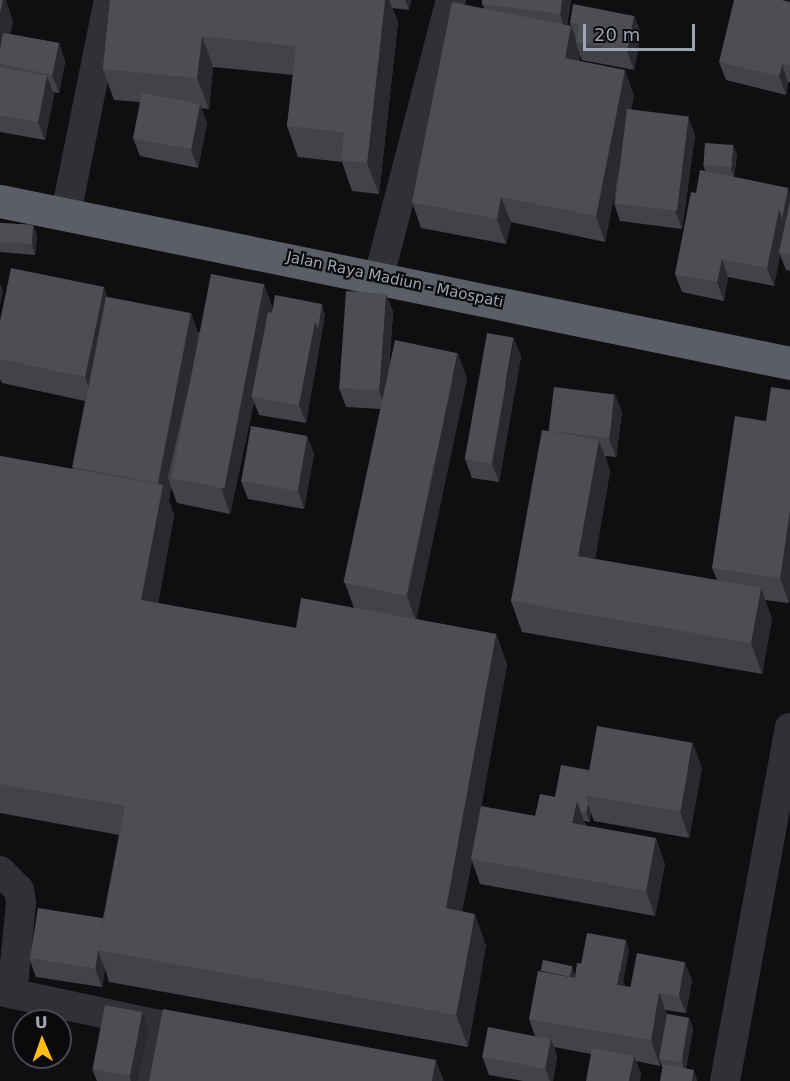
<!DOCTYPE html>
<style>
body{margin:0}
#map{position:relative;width:790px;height:1081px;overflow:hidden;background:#0f0f11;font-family:"DejaVu Sans",sans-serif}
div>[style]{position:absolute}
.street>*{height:30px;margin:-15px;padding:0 15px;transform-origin:15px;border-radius:15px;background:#303136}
.highway>*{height:33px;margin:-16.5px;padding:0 16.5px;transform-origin:16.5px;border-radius:16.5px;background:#5c5e67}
.wall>*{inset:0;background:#424349}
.shaded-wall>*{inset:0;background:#292a2e}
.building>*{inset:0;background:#4c4e54;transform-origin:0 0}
span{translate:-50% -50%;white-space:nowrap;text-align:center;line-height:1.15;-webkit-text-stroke:4.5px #0a0a0c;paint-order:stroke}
.street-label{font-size:15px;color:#9fa4b3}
.north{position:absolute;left:12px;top:1009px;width:60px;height:60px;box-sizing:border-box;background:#0a0a0c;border:2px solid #46484f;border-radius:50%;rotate:358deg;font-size:16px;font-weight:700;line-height:24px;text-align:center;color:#9fa4b3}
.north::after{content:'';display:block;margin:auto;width:21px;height:27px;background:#febd19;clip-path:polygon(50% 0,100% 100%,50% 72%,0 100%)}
.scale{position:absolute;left:583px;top:24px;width:112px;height:27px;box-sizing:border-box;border:3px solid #9fa4b3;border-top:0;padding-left:8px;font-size:18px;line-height:21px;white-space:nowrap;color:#9fa4b3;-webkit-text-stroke:4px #0a0a0c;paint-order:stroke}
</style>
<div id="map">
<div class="street">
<i style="left:66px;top:213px;width:217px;rotate:-78.6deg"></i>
<i style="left:379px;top:276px;width:285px;rotate:-75.4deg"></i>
<i style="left:0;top:871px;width:27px;rotate:45deg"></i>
<i style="left:19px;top:890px;width:13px;rotate:81deg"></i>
<i style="left:21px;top:903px;width:91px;rotate:95.6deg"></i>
<i style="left:0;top:991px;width:167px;rotate:12.1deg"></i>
<i style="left:163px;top:1026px;width:56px;rotate:100.3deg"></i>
<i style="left:725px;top:1081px;width:359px;rotate:-79.6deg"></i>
</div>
<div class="highway">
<i style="left:0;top:201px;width:806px;rotate:11.59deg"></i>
</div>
<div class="wall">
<i style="clip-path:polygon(0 0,13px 21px,10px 34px,59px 43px,65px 62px,59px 93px,53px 92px,54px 94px,45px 140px,0 132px)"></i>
<i style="clip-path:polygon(110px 0,411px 0,409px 10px,392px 8px,398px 22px,379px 194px,352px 191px,342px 162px,298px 157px,287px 126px,293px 75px,213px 67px,209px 109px,201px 108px,207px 123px,198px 168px,140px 156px,133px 138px,140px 102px,114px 100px,103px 69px)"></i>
<i style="clip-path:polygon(571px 0,567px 25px,571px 26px,570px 23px,634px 16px,641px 34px,634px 70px,582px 60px,580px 55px,579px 61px,634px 95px,631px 110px,688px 117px,695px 136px,682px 229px,620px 221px,614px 203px,616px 187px,605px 242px,511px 222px,506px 244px,421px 228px,412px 202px,484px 8px,482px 4px)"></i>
<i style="clip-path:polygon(790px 2px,790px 82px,788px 82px,786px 95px,726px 80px,719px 62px)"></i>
<i style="clip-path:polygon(733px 145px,737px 155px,734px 177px,788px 188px,790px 194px,790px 271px,786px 270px,780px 255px,774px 286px,728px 277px,724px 301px,682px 292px,675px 274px,696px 193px,705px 171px,703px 165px)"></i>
<i style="clip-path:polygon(0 223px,33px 225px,37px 235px,35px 255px,0 252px)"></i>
<i style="clip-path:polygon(264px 284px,273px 310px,325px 314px,306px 423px,259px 415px,254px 402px,230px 514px,177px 503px,171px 487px,169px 501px,174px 516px,158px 603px,296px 628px,354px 608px,345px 583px,381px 409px,346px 407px,339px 388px,386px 294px,393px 312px,389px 371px,467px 378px,416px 619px,496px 634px,507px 665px,481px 807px,535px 816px,555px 797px,589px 770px,702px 768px,689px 838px,594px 821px,591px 813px,590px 822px,584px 821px,586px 826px,665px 864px,655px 916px,480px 884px,472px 861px,462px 911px,486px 945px,468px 1047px,109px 982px,105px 969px,102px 987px,36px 977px,29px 958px,103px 918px,119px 835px,0 813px,0 456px,73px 469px,72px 467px,85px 401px,2px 383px,0 379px,0 321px,108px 297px,191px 313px,198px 333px)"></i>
<i style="clip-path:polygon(521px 356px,499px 482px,472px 478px,465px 459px)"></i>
<i style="clip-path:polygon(790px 390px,790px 597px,789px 603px,765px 600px,772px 619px,762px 674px,522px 632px,511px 601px,548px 431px,622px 412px,616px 457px,605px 456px,610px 471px,595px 559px,717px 580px,712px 568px,766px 421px)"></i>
<i style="clip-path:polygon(307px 436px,314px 454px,304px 509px,248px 499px,241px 481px)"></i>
<i style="clip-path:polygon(629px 950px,623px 981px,625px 986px,631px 987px,692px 980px,686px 1013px,665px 1010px,667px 1014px,689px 1018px,693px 1028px,686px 1068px,697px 1079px,662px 1067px,661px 1062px,660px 1066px,636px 1061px,641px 1074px,591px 1054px,554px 1047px,557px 1057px,553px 1081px,523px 1081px,489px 1075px,482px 1056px,535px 1036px,529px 1019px,575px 975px,581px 964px)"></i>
<i style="clip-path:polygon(149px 1031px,138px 1081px,97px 1081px,92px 1069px)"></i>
</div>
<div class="shaded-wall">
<i style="clip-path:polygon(3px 0,6px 0,13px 21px,3px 65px,0 64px,0 13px)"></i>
<i style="clip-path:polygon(385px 0,389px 0,398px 22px,379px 194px,367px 163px)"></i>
<i style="clip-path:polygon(405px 0,411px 0,409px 10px)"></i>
<i style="clip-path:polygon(562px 0,571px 0,566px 32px,560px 14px)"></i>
<i style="clip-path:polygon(634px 16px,641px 34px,634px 70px,627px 51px)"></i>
<i style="clip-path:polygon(571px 26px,577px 42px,576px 42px,580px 55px,574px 84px,565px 58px)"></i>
<i style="clip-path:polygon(202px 36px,213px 67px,209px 109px,197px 78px)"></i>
<i style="clip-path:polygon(59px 43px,65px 62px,59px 93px,52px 75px)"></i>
<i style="clip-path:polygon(782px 64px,788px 82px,786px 95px,779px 76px)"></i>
<i style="clip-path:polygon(625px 70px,634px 95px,605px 242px,596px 216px)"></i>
<i style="clip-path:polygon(47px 76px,54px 94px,45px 140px,38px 122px)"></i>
<i style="clip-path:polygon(200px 104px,207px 123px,198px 168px,191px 150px)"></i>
<i style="clip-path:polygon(688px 117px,695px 136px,682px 229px,675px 211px)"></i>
<i style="clip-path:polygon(733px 145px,737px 155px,734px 178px,731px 169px)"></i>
<i style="clip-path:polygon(788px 188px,790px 194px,790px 203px,785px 228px,782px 218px)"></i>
<i style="clip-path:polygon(501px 197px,511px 222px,506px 244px,497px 219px)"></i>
<i style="clip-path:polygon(779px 209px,785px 228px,779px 252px,780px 255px,774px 286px,767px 268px)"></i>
<i style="clip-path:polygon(33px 225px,37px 235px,35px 255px,32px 245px)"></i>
<i style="clip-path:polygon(722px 259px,728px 277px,724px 301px,717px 282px)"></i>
<i style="clip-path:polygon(0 283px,3px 290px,0 306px)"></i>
<i style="clip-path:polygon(264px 284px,273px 310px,252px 397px,254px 402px,230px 514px,221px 488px)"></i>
<i style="clip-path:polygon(104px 287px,113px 313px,95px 403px,85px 377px)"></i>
<i style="clip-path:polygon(386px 294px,393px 312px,386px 409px,379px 391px)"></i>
<i style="clip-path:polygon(322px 304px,325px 314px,306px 423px,299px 405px,315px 321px)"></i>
<i style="clip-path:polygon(191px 313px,200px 339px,168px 477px,171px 487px,169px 501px,174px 516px,153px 631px,141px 600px,158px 484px)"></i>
<i style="clip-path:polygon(514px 338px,521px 356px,499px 482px,492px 464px)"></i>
<i style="clip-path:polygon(458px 353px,467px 378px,416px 621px,407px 596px)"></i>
<i style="clip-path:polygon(615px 394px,622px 412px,616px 457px,609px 439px)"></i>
<i style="clip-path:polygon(307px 436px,314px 454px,304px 509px,298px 491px)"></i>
<i style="clip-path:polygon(599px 440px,610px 471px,590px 587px,578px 556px)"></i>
<i style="clip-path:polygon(790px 510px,790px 597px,789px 603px,780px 578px)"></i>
<i style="clip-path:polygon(761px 588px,772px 619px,762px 674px,751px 643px)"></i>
<i style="clip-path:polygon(496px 634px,507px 665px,472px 859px,471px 859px,472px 861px,457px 939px,446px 908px)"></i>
<i style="clip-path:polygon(693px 743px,702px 768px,689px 838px,680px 812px)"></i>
<i style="clip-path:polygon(577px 801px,586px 827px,572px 823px)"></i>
<i style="clip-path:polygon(588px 804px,591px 813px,590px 822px,586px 813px)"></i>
<i style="clip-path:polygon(656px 838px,665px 864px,655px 916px,646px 891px)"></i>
<i style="clip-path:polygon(475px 914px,486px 945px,468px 1047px,456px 1015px)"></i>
<i style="clip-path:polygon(626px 940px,629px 950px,623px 981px,629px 996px,617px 985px)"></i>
<i style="clip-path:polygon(98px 951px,105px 969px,102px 987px,95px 968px)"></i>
<i style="clip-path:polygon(685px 962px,692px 980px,686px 1013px,679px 995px)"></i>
<i style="clip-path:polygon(572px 966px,576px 976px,569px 985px)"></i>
<i style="clip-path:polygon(659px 992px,668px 1018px,659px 1058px,661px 1062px,660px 1066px,651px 1040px)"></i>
<i style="clip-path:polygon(142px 1012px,149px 1031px,138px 1081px,131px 1081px,129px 1076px)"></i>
<i style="clip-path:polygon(689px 1018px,693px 1028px,685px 1071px,682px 1061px)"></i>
<i style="clip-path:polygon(551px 1039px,557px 1057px,553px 1081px,550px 1081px,545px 1068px)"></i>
<i style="clip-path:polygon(634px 1056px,641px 1074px,640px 1081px,629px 1081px)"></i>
<i style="clip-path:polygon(436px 1060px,444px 1081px,432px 1081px)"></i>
<i style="clip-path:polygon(694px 1070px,697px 1079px,697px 1081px,692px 1081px)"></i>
</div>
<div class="building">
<i style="clip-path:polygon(0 0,3px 0,0 13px)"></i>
<i style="clip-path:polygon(110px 0,385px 0,367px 163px,341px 160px,344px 132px,287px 126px,296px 46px,202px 36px,197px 78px,103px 69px)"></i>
<i style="clip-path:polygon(482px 0,562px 0,560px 14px,482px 4px)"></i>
<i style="clip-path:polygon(734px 0,782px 0,790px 2px,790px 65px,782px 64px,779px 76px,719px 62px)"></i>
<i style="clip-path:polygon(452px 2px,571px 26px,565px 58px,625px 70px,596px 216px,501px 197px,497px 219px,412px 202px)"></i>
<i style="clip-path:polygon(573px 4px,634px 16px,627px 51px,576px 42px,579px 24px,570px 23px)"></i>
<i style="clip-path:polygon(3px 33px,59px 43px,52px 75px,0 64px,0 50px)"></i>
<i style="clip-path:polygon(0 67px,47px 76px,38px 122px,0 115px)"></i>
<i style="left:142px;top:93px;width:59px;height:46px;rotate:11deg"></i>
<i style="left:627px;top:109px;width:62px;height:95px;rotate:7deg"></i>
<i style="left:705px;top:143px;width:28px;height:22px;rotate:4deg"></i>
<i style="clip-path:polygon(700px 170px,788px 188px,782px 218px,779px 209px,696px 193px)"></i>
<i style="clip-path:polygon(691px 192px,779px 209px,767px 268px,722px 259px,717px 282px,675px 274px)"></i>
<i style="clip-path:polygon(790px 201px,790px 254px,779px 252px)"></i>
<i style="left:0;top:223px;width:33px;height:19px;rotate:3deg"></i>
<i style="clip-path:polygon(11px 268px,104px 287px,85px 377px,0 359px,0 321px)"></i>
<i style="left:211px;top:274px;width:54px;height:208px;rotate:11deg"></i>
<i style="left:346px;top:291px;width:40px;height:97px;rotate:4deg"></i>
<i style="clip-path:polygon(275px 295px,322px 304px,318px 329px,315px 321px,272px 313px)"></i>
<i style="left:106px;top:297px;width:86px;height:173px;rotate:11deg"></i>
<i style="left:268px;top:312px;width:48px;height:86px;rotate:11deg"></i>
<i style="left:487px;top:333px;width:27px;height:128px;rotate:10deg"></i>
<i style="left:395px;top:340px;width:64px;height:248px;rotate:12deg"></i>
<i style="left:554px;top:387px;width:61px;height:44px;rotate:7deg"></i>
<i style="clip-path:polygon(771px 387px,790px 390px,790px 510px,780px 578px,712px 568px,735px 416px,766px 421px)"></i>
<i style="left:251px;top:426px;width:57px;height:56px;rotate:10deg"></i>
<i style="clip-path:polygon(542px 430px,599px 440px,578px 556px,761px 588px,751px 643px,511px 601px)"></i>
<i style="clip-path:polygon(0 456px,163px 485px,141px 600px,296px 628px,301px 598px,496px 634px,446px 908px,475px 914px,456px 1015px,98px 950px,125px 806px,0 784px)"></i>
<i style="left:597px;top:726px;width:97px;height:70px;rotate:10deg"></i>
<i style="clip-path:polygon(561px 765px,589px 770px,585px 795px,588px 804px,586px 813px,581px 812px,577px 801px,555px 797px)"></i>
<i style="clip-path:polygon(540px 794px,577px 801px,572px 823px,656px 838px,646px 891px,471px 859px,481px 806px,535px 816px)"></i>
<i style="left:38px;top:908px;width:66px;height:51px;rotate:9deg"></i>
<i style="clip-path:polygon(587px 933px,626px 940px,620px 972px,619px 970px,581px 964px)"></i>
<i style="left:637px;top:953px;width:49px;height:35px;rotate:11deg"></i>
<i style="left:543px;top:960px;width:30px;height:11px;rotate:12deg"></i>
<i style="clip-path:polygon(577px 963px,619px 970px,617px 985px,659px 992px,651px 1040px,529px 1019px,538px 971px,575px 978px)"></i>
<i style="left:105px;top:1005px;width:38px;height:65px;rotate:11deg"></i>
<i style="clip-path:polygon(163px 1009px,436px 1060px,432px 1081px,149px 1081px)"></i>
<i style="left:667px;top:1014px;width:22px;height:45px;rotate:10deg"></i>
<i style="left:488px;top:1027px;width:64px;height:30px;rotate:11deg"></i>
<i style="clip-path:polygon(592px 1048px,634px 1056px,629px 1081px,586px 1081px)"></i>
<i style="clip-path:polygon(663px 1064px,694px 1070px,692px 1081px,660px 1081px)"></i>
</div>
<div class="street-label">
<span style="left:395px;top:280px;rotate:12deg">Jalan Raya Madiun - Maospati</span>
</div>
<div class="north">U</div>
<div class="scale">20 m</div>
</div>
